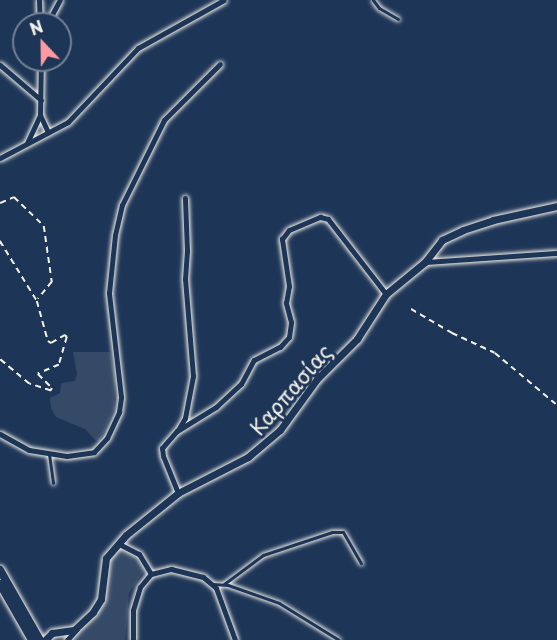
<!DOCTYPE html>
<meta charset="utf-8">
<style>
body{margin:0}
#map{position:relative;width:557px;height:640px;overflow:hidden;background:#1d3557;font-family:"Playpen Sans",sans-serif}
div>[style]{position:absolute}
.green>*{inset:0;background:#354a67}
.path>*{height:1.5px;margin-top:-0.75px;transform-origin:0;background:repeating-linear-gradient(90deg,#f4f1e8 0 6px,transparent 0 10.5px)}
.roads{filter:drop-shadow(0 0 2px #f4f1e8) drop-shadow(0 0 2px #f4f1e8)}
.service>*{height:3px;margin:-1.5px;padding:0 1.5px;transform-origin:1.5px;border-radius:1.5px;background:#1d3557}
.minor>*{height:5px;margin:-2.5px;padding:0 2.5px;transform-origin:2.5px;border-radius:2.5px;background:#1d3557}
.tertiary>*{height:7px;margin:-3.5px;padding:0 3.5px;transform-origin:3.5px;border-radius:3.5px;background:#1d3557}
.secondary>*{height:8px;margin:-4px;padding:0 4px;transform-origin:4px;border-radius:4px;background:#1d3557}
span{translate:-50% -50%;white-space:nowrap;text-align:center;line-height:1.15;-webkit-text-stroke:6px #1d3557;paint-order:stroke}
.street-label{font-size:21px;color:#f4f1e8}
.north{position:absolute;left:12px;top:12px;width:60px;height:60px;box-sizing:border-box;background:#1d3557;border:2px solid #738091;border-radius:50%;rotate:338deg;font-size:16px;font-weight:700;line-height:24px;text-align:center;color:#f4f1e8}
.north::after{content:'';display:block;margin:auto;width:21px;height:27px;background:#ff9aa2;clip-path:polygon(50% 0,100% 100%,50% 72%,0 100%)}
</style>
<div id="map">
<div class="green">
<i style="clip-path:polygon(73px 352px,110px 352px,115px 377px,114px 409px,100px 441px,96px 441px,85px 429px,56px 417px,51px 408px,50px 398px,60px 393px,61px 383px,75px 381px,77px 374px)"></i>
<i style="clip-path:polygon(120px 547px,132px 553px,145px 569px,129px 593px,125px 640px,70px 640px,96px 612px,109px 558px)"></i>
</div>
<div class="path">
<i style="left:0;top:203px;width:15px;rotate:-23deg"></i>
<i style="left:14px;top:197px;width:42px;rotate:44deg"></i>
<i style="left:44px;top:226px;width:57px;rotate:81.9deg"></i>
<i style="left:52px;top:282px;width:22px;rotate:129deg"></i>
<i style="left:0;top:241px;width:70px;rotate:58.3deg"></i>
<i style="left:37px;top:301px;width:41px;rotate:74.6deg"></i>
<i style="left:48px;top:341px;width:4px;rotate:34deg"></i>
<i style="left:51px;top:343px;width:16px;rotate:-30deg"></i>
<i style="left:65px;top:335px;width:3px;rotate:45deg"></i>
<i style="left:67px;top:337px;width:29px;rotate:106deg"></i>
<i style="left:59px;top:365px;width:23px;rotate:157deg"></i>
<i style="left:38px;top:374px;width:20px;rotate:45deg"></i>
<i style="left:52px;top:388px;width:3px;rotate:108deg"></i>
<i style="left:51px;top:391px;width:23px;rotate:-162deg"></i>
<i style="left:29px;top:384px;width:38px;rotate:-140deg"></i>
<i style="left:411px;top:309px;width:48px;rotate:30.3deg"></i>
<i style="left:452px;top:333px;width:47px;rotate:24.9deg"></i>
<i style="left:495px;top:353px;width:81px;rotate:40deg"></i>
</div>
<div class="roads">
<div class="service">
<i style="left:373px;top:0;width:10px;rotate:53deg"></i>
<i style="left:379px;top:8px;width:22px;rotate:30deg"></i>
<i style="left:49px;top:454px;width:29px;rotate:82deg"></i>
<i style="left:213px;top:584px;width:15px;rotate:4deg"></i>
<i style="left:228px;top:585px;width:54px;rotate:19.4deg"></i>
<i style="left:279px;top:603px;width:70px;rotate:31.7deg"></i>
<i style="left:224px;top:584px;width:49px;rotate:-36.6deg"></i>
<i style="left:263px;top:555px;width:73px;rotate:-18.4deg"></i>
<i style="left:332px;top:532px;width:11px"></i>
<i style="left:343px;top:532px;width:36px;rotate:60deg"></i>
</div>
<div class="minor">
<i style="left:39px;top:0;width:24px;rotate:88deg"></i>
<i style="left:47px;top:24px;width:27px;rotate:-62deg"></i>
<i style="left:0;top:65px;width:54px;rotate:40.5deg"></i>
<i style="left:40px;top:115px;width:19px;rotate:65deg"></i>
<i style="left:27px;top:143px;width:31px;rotate:-65deg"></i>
<i style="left:40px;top:115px;width:55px;rotate:-89deg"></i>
<i style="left:0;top:158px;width:77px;rotate:-27.9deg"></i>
<i style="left:68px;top:122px;width:102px;rotate:-46.6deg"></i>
<i style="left:138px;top:48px;width:98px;rotate:-29.2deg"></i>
<i style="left:425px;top:262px;width:132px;rotate:-3.9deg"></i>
<i style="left:178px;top:430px;width:14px;rotate:-60deg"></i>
<i style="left:185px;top:418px;width:43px;rotate:-79.2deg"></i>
<i style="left:193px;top:376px;width:97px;rotate:-94.7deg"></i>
<i style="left:185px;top:279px;width:28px;rotate:-86deg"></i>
<i style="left:187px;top:251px;width:53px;rotate:-92.2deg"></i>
<i style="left:0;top:434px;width:33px;rotate:29deg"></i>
<i style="left:29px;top:450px;width:38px;rotate:9deg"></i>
<i style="left:67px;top:456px;width:27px;rotate:-8deg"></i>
<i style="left:94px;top:452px;width:19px;rotate:-47deg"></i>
<i style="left:107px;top:438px;width:29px;rotate:-65deg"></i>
<i style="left:119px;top:412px;width:15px;rotate:-82deg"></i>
<i style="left:121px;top:397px;width:105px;rotate:-96.6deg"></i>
<i style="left:109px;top:293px;width:58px;rotate:-84.1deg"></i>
<i style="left:115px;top:235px;width:31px;rotate:-77deg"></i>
<i style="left:122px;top:205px;width:95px;rotate:-63.7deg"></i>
<i style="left:164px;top:120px;width:79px;rotate:-45deg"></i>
<i style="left:178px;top:493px;width:40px;rotate:-112deg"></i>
<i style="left:163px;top:456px;width:8px;rotate:-97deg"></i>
<i style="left:162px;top:448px;width:23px;rotate:-49deg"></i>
<i style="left:177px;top:431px;width:46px;rotate:-31.6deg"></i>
<i style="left:216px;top:407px;width:34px;rotate:-43deg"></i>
<i style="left:241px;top:384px;width:27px;rotate:-62deg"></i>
<i style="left:254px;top:360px;width:29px;rotate:-27deg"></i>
<i style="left:280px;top:347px;width:13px;rotate:-48deg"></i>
<i style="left:289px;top:337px;width:15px;rotate:-82deg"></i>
<i style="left:291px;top:322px;width:20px;rotate:-105deg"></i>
<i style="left:286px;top:303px;width:17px;rotate:-80deg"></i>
<i style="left:289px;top:286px;width:48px;rotate:-98.5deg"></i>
<i style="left:282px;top:239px;width:11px;rotate:-52deg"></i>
<i style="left:289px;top:230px;width:34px;rotate:-23deg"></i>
<i style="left:320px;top:217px;width:8px;rotate:14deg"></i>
<i style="left:328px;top:219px;width:95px;rotate:52.3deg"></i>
<i style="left:119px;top:544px;width:22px;rotate:27deg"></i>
<i style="left:139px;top:554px;width:23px;rotate:59deg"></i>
<i style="left:67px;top:640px;width:15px;rotate:-48deg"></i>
<i style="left:133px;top:640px;width:30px;rotate:-90deg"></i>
<i style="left:133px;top:610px;width:24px;rotate:-73deg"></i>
<i style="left:140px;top:587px;width:17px;rotate:-50deg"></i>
<i style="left:151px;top:574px;width:21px;rotate:-14deg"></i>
<i style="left:171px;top:569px;width:33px;rotate:14deg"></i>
<i style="left:203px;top:577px;width:17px;rotate:40deg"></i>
<i style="left:216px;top:588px;width:55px;rotate:69.9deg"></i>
</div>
<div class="tertiary">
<i style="left:45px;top:640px;width:10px;rotate:-45deg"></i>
<i style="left:52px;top:633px;width:22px;rotate:-8deg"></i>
<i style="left:74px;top:630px;width:26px;rotate:-43deg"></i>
<i style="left:93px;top:612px;width:15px;rotate:-58deg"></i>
<i style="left:101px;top:599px;width:41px;rotate:-83deg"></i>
<i style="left:106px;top:558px;width:30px;rotate:-49deg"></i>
<i style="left:126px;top:535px;width:67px;rotate:-38.9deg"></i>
<i style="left:178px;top:493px;width:79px;rotate:-27.2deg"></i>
<i style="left:248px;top:457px;width:42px;rotate:-40.2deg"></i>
<i style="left:280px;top:430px;width:63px;rotate:-54deg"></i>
<i style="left:317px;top:379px;width:57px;rotate:-45deg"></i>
<i style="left:357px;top:339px;width:54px;rotate:-57.2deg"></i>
<i style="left:386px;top:294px;width:50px;rotate:-39.4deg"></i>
<i style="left:425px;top:262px;width:28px;rotate:-52deg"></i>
<i style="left:442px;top:240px;width:23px;rotate:-25deg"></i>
<i style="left:463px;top:230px;width:32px;rotate:-18deg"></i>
<i style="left:493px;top:220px;width:66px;rotate:-12.3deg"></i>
</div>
<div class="secondary">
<i style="left:0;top:570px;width:81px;rotate:60.3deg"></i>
<i style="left:0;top:584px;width:64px;rotate:60.3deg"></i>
</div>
</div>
<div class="street-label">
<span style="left:290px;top:389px;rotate:-49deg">Καρπασίας</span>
</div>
<div class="north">N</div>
</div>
